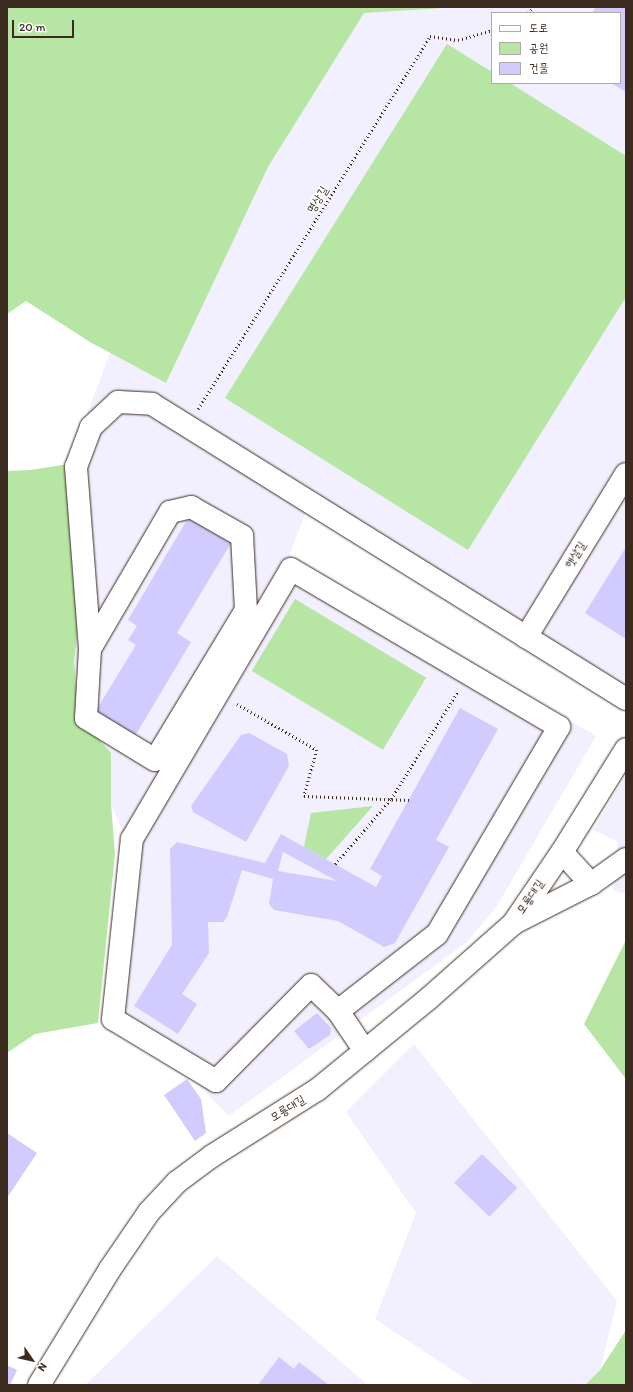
<!DOCTYPE html>
<meta charset="utf-8">
<style>
body{margin:0}
#map{position:relative;width:633px;height:1392px;overflow:hidden;background:#fff;font-family:Itim,"Poor Story",sans-serif}
div>[style]{position:absolute}
.built>*{inset:0;background:#f2efff}
.green>*{inset:0;background:#b6e5a4;transform-origin:0 0}
.building>*{inset:0;background:#d2cbfe;transform-origin:0 0}
.path>*{height:2.5px;margin-top:-1.25px;transform-origin:0;background:repeating-linear-gradient(90deg,#3b2a1e 0 1px,transparent 0 4px)}
.roads{filter:drop-shadow(0 0 1px #3b2a1e) drop-shadow(0 0 1px #3b2a1e)}
.minor>*{height:22px;margin:-11px;padding:0 11px;transform-origin:11px;border-radius:11px;background:#fff}
span{translate:-50% -50%;white-space:nowrap;text-align:center;line-height:1.15;-webkit-text-stroke:3px #fff;paint-order:stroke}
.street-label{font-size:12px;color:#3b2a1e}
.frame{position:absolute;inset:0;border:8px solid #3b2a1e;pointer-events:none}
.legend{position:absolute;left:491px;top:12px;width:130px;height:72px;box-sizing:border-box;background:#fff;border:1px solid #b1aaa5;margin:0;padding:5px 7px;list-style:none;font-size:12px;color:#3b2a1e}
.legend li{display:flex;align-items:center;gap:8px;height:20px}
.legend b{width:20px;border:1px solid #b1aaa5}
.north{position:absolute;left:12px;top:1340px;width:40px;height:40px;-webkit-text-stroke:3px #fff;paint-order:stroke;rotate:124deg;font-size:11px;font-weight:700;line-height:16px;text-align:center;color:#3b2a1e}
.north::after{content:'';display:block;margin:auto;width:14px;height:18px;background:#3b2a1e;clip-path:polygon(50% 0,100% 100%,50% 72%,0 100%)}
.scale{position:absolute;left:12px;top:20px;width:62px;height:18px;box-sizing:border-box;border:2px solid #3b2a1e;border-top:0;padding-left:5px;font-size:12px;line-height:14px;white-space:nowrap;color:#3b2a1e;-webkit-text-stroke:3px #fff;paint-order:stroke}
</style>
<div id="map">
<div class="built">
<i style="clip-path:polygon(evenodd,460px 7px,626px 7px,626px 703px,307px 509px,289px 555px,596px 736px,497px 906px,467px 942px,229px 1116px,196px 1082px,101px 1021px,124px 834px,111px 804px,111px 753px,79px 717px,74px 662px,82px 598px,68px 464px,110px 353px,166px 383px,268px 167px,364px 13px,460px 7px,492px 13px,620px 13px,620px 83px,492px 83px,492px 13px)"></i>
<i style="clip-path:polygon(626px 775px,626px 894px,613px 891px,618px 842px,593px 830px)"></i>
<i style="clip-path:polygon(414px 1044px,617px 1301px,600px 1370px,585px 1385px,475px 1385px,375px 1319px,416px 1213px,346px 1112px)"></i>
<i style="clip-path:polygon(217px 1256px,368px 1385px,85px 1385px)"></i>
</div>
<div class="green">
<i style="clip-path:polygon(7px 7px,460px 7px,364px 13px,268px 167px,166px 383px,90px 342px,26px 301px,7px 314px)"></i>
<i style="clip-path:polygon(447px 44px,492px 72px,492px 83px,510px 83px,626px 156px,626px 297px,468px 550px,225px 398px)"></i>
<i style="clip-path:polygon(68px 464px,82px 598px,74px 662px,79px 717px,111px 753px,111px 804px,115px 854px,98px 1023px,35px 1034px,7px 1053px,7px 471px,31px 470px)"></i>
<i style="left:295px;top:599px;width:153px;height:84px;rotate:31deg"></i>
<i style="clip-path:polygon(373px 806px,326px 859px,304px 847px,311px 813px)"></i>
<i style="clip-path:polygon(626px 940px,626px 1079px,584px 1024px)"></i>
<i style="clip-path:polygon(626px 1330px,626px 1385px,585px 1385px,600px 1370px)"></i>
</div>
<div class="building">
<i style="clip-path:polygon(596px 7px,626px 7px,626px 92px,611px 83px,620px 83px,620px 13px,592px 13px)"></i>
<i style="clip-path:polygon(188px 518px,231px 543px,177px 633px,191px 642px,132px 741px,92px 717px,136px 645px,128px 640px,137px 626px,128px 620px)"></i>
<i style="clip-path:polygon(626px 547px,626px 639px,585px 613px)"></i>
<i style="clip-path:polygon(evenodd,460px 708px,498px 729px,436px 840px,449px 847px,395px 943px,384px 947px,338px 921px,274px 910px,269px 904px,273px 879px,242px 870px,227px 917px,223px 922px,208px 922px,209px 953px,182px 994px,197px 1004px,178px 1034px,134px 1006px,172px 945px,170px 849px,177px 842px,265px 863px,281px 834px,376px 887px,382px 876px,370px 869px,460px 708px,283px 852px,337px 881px,278px 871px,283px 852px)"></i>
<i style="clip-path:polygon(249px 733px,287px 754px,289px 766px,246px 842px,193px 812px,191px 806px,241px 735px)"></i>
<i style="clip-path:polygon(317px 1013px,331px 1028px,330px 1035px,309px 1049px,294px 1031px)"></i>
<i style="clip-path:polygon(187px 1079px,201px 1099px,206px 1133px,195px 1141px,164px 1095px)"></i>
<i style="clip-path:polygon(7px 1133px,37px 1153px,7px 1198px)"></i>
<i style="left:482px;top:1154px;width:49px;height:40px;rotate:44deg"></i>
<i style="clip-path:polygon(279px 1357px,294px 1369px,299px 1362px,329px 1385px,258px 1385px)"></i>
<i style="clip-path:polygon(7px 1365px,17px 1370px,10px 1385px,7px 1385px)"></i>
</div>
<div class="path">
<i style="left:528px;top:13px;width:8px;rotate:-45deg"></i>
<i style="left:198px;top:409px;width:439px;rotate:-58.1deg"></i>
<i style="left:430px;top:36px;width:28px;rotate:8deg"></i>
<i style="left:458px;top:40px;width:35px;rotate:-16deg"></i>
<i style="left:237px;top:704px;width:92px;rotate:29.9deg"></i>
<i style="left:317px;top:750px;width:48px;rotate:105.8deg"></i>
<i style="left:304px;top:796px;width:105px;rotate:2.2deg"></i>
<i style="left:335px;top:864px;width:86px;rotate:-49.3deg"></i>
<i style="left:391px;top:799px;width:127px;rotate:-58.2deg"></i>
</div>
<div class="roads">
<div class="minor">
<i style="left:526px;top:637px;width:191px;rotate:-58.5deg"></i>
<i style="left:90px;top:649px;width:159px;rotate:-59.7deg"></i>
<i style="left:170px;top:512px;width:22px;rotate:-13deg"></i>
<i style="left:191px;top:507px;width:59px;rotate:29.6deg"></i>
<i style="left:242px;top:536px;width:74px;rotate:86.9deg"></i>
<i style="left:246px;top:610px;width:175px;rotate:121.2deg"></i>
<i style="left:155px;top:760px;width:81px;rotate:-148.7deg"></i>
<i style="left:86px;top:718px;width:69px;rotate:-86.7deg"></i>
<i style="left:90px;top:649px;width:183px;rotate:-94.4deg"></i>
<i style="left:76px;top:467px;width:43px;rotate:-69.4deg"></i>
<i style="left:91px;top:427px;width:37px;rotate:-43deg"></i>
<i style="left:118px;top:402px;width:34px;rotate:3deg"></i>
<i style="left:152px;top:404px;width:558px;rotate:31.9deg"></i>
<i style="left:591px;top:884px;width:43px;rotate:-35.5deg"></i>
<i style="left:516px;top:922px;width:84px;rotate:-26.9deg"></i>
<i style="left:591px;top:884px;width:43px;rotate:-132.2deg"></i>
<i style="left:338px;top:1011px;width:37px;rotate:-136deg"></i>
<i style="left:311px;top:985px;width:135px;rotate:134.7deg"></i>
<i style="left:216px;top:1081px;width:120px;rotate:-149deg"></i>
<i style="left:113px;top:1019px;width:181px;rotate:-84deg"></i>
<i style="left:132px;top:839px;width:313px;rotate:-59.5deg"></i>
<i style="left:291px;top:569px;width:311px;rotate:30.5deg"></i>
<i style="left:559px;top:727px;width:240px;rotate:120.5deg"></i>
<i style="left:437px;top:934px;width:125px;rotate:142.1deg"></i>
<i style="left:338px;top:1011px;width:48px;rotate:56deg"></i>
<i style="left:39px;top:1385px;width:136px;rotate:-58.5deg"></i>
<i style="left:110px;top:1269px;width:69px;rotate:-55.6deg"></i>
<i style="left:149px;top:1212px;width:41px;rotate:-47deg"></i>
<i style="left:177px;top:1182px;width:44px;rotate:-36.6deg"></i>
<i style="left:212px;top:1156px;width:124px;rotate:-32.2deg"></i>
<i style="left:317px;top:1090px;width:142px;rotate:-39.3deg"></i>
<i style="left:427px;top:1000px;width:115px;rotate:-41.5deg"></i>
<i style="left:513px;top:924px;width:87px;rotate:-55.8deg"></i>
<i style="left:562px;top:852px;width:121px;rotate:-58.1deg"></i>
</div>
</div>
<div class="street-label">
<span style="left:318px;top:200px;rotate:-58deg">명상길</span>
<span style="left:576px;top:555px;rotate:-58deg">햇살길</span>
<span style="left:531px;top:897px;rotate:-56deg">모룡대길</span>
<span style="left:288px;top:1109px;rotate:-32deg">모룡대길</span>
</div>
<div class="frame"></div>
<ul class="legend">
<li><b style="height:5px;background:#fff"></b>도로</li>
<li><b style="height:11px;background:#b6e5a4"></b>공원</li>
<li><b style="height:11px;background:#d2cbfe"></b>건물</li>
</ul>
<div class="north">N</div>
<div class="scale">20 m</div>
</div>
